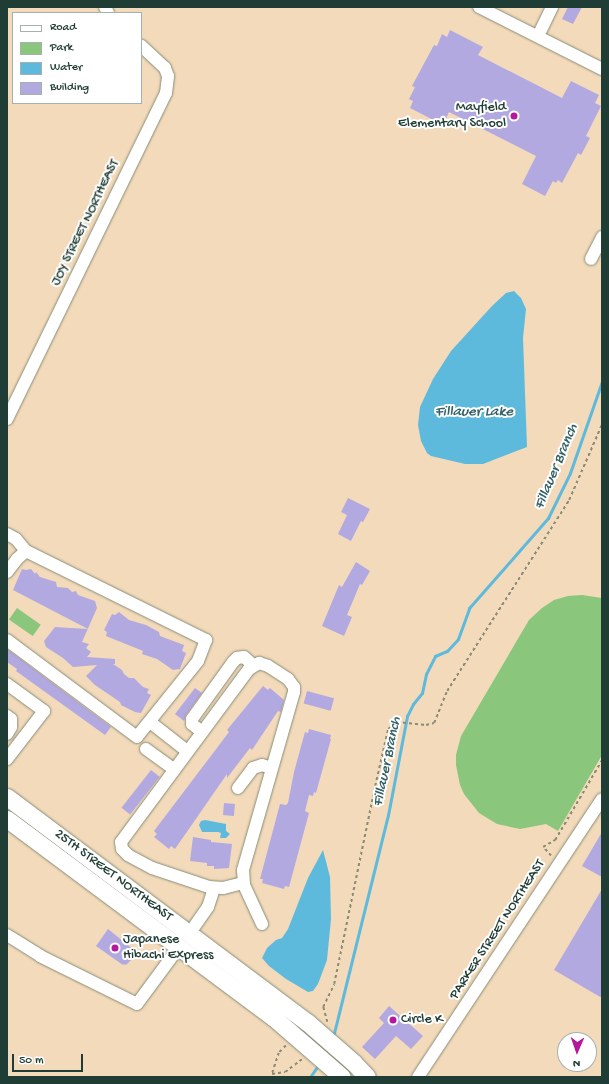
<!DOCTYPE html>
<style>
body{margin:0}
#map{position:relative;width:609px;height:1084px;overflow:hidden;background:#f2daba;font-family:"Gochi Hand",sans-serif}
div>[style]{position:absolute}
.green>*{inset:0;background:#8ac67c;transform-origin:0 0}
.water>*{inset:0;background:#5ebadc}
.stream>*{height:3px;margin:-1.5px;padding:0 1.5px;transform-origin:1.5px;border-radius:1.5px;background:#5ebadc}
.building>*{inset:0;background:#b3a9e1;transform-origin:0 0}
.path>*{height:1.5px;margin-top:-0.75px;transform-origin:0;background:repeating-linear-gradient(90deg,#888c77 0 3px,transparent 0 6px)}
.roads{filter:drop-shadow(0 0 1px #888c77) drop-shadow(0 0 1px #888c77)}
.minor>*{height:12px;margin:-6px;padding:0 6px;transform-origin:6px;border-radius:6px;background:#fff}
.highway>*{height:17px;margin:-8.5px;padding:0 8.5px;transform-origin:8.5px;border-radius:8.5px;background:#fff}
.dots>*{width:11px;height:11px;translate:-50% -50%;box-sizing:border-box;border:2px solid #fff;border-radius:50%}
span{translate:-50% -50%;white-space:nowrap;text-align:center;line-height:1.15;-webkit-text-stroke:4px #fff;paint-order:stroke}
.poi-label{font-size:14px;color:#1f3d34}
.right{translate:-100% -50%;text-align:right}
.left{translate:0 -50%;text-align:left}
.street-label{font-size:14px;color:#1f3d34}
.water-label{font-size:15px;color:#326266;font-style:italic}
.frame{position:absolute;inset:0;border:8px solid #1f3d34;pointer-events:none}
.legend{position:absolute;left:12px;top:12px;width:130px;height:92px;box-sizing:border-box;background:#fff;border:1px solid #a5b1ae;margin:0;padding:5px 7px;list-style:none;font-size:12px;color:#1f3d34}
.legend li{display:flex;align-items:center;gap:8px;height:20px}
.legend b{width:20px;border:1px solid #a5b1ae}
.north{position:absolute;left:557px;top:1032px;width:40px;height:40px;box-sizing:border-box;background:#fff;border:1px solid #a5b1ae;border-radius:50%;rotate:182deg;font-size:11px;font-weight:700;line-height:16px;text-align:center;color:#1f3d34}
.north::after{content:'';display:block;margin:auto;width:14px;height:18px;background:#b5179e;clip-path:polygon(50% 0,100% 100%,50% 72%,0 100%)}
.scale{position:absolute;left:12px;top:1054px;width:71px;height:18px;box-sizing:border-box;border:2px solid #1f3d34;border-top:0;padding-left:5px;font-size:12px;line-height:14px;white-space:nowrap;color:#1f3d34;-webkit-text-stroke:3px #fff;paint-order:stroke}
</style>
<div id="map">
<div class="green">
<i style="clip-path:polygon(582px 595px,602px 598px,602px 755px,558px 831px,546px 824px,520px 829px,497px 824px,479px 813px,464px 794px,460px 785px,456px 765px,456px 755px,461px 736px,529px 620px,542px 608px,554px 600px,568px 596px)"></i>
<i style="left:17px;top:608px;width:29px;height:14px;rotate:35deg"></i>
</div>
<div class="water">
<i style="clip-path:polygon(514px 291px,521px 298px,526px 309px,523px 338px,527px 447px,483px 464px,465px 464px,431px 456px,427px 453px,421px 441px,418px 425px,420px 407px,433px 379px,451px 351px,492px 306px,506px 293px)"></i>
<i style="clip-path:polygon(205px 820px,226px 824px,226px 831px,230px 834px,226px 838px,220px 838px,221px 833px,218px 832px,202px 832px,199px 825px,201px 821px)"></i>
<i style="clip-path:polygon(323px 850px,330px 877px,331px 919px,327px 960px,318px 984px,313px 991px,308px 992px,286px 979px,269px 966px,262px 958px,267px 948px,276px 940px,282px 938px,288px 929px,308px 878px)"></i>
</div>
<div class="stream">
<i style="left:334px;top:1033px;width:225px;rotate:-76.1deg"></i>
<i style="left:388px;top:815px;width:101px;rotate:-79.1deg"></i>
<i style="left:407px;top:716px;width:13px;rotate:-63deg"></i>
<i style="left:413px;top:704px;width:14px;rotate:-51deg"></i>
<i style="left:422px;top:693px;width:19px;rotate:-78deg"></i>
<i style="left:426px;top:674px;width:20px;rotate:-63deg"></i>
<i style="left:435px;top:656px;width:13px;rotate:-23deg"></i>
<i style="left:447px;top:651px;width:16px;rotate:-47deg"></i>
<i style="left:458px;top:639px;width:33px;rotate:-70deg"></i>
<i style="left:469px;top:608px;width:120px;rotate:-48.7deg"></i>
<i style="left:548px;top:518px;width:50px;rotate:-63.9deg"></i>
<i style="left:570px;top:473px;width:97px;rotate:-70.8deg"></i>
<i style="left:310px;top:1077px;width:12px;rotate:-55deg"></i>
</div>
<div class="building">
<i style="clip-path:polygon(568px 7px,582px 7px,573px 24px,562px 19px)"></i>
<i style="clip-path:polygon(450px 30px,483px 47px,478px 55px,562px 98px,571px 81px,599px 95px,595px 103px,601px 106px,586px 136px,590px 138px,581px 155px,578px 153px,562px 183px,558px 180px,556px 183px,553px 181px,545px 196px,522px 184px,536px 156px,449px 112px,443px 125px,410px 108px,413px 101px,409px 99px,415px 87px,412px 86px,434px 45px,437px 46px,442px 34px,447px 37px)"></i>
<i style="clip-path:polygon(348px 498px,370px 509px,363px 522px,361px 521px,351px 541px,338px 534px,347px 515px,341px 512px)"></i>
<i style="clip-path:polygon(356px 562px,370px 571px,362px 585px,360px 584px,347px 615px,352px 617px,344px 636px,322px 626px,339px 585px,342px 587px)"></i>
<i style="clip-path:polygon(22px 569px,26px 570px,31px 569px,35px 574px,36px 572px,40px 577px,56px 582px,57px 587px,68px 588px,72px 592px,76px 591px,78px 595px,95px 601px,97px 608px,82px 642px,89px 644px,86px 648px,91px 652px,87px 657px,115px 659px,115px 664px,113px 664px,122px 670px,124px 674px,129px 678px,134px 678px,143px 687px,149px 689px,147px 693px,151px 695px,141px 713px,135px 712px,121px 705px,120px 702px,95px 685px,86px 676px,97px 665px,73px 667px,63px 658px,46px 647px,44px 641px,55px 627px,88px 629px,13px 590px)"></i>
<i style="clip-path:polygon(119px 612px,129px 620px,146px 625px,159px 632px,160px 636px,184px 645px,182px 651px,186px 653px,180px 669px,173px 670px,157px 659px,142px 654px,143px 651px,106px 636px,107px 632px,104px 630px,112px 614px,115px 615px)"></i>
<i style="clip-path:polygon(7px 649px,111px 727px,105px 735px,16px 671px,17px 669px,7px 662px)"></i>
<i style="clip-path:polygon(263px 686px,268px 690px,270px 688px,284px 700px,281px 712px,278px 711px,252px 750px,250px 748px,227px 778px,227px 774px,175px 849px,171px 846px,169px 849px,154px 837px,157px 834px,154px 831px,229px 732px,227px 730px)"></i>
<i style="clip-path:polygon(195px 688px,202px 693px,186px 715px,184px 721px,175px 714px)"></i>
<i style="left:307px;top:691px;width:28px;height:13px;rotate:15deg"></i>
<i style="clip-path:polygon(309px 729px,331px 735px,330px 739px,331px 739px,316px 793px,314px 792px,313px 796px,309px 795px,305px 811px,309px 813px,289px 887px,285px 886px,284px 889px,262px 883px,263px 879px,260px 879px,280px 804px,286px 805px,288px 803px,294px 772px,305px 732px,308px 733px)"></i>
<i style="left:151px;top:770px;width:11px;height:48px;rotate:38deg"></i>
<i style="left:224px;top:803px;width:11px;height:12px;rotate:5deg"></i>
<i style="clip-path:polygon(602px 832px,602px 877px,582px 866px)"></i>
<i style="clip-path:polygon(193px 837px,211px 840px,211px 842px,232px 844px,229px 868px,214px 869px,214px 866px,207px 866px,207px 863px,190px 861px)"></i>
<i style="clip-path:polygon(602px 889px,602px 998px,554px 970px)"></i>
<i style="clip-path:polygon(108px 929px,134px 950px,129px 957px,132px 959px,126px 965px,124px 964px,123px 965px,96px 946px)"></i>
<i style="clip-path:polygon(389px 1006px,423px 1036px,411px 1049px,396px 1036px,375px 1059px,362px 1047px,384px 1023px,379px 1018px)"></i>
</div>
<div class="path">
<i style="left:551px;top:856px;width:12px;rotate:-132deg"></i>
<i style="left:543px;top:847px;width:14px;rotate:-30deg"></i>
<i style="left:555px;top:840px;width:6px;rotate:-59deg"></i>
<i style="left:558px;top:835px;width:87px;rotate:-59.6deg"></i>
<i style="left:327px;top:1022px;width:16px;rotate:-105deg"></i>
<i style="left:323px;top:1007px;width:25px;rotate:-64deg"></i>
<i style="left:334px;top:984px;width:202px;rotate:-78.3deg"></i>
<i style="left:375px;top:786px;width:58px;rotate:-77.2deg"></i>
<i style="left:388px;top:729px;width:11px;rotate:-38deg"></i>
<i style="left:397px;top:722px;width:29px;rotate:6deg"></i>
<i style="left:426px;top:725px;width:8px;rotate:-14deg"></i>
<i style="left:434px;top:723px;width:35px;rotate:-68deg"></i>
<i style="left:447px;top:691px;width:227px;rotate:-57.4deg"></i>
<i style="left:569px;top:500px;width:83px;rotate:-66.5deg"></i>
<i style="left:286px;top:1046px;width:10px;rotate:135deg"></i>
<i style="left:279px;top:1053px;width:22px;rotate:108deg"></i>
<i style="left:272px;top:1074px;width:13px;rotate:-9deg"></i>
<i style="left:285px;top:1072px;width:21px;rotate:-37deg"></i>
</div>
<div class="roads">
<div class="minor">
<i style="left:105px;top:7px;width:7px;rotate:63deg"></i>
<i style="left:479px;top:7px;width:138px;rotate:26.8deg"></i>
<i style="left:538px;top:36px;width:32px;rotate:-64deg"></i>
<i style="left:591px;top:259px;width:25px;rotate:-63deg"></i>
<i style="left:7px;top:419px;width:363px;rotate:-64deg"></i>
<i style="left:166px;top:93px;width:17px;rotate:-83deg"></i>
<i style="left:168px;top:76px;width:9px;rotate:-111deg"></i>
<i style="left:165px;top:68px;width:33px;rotate:-137deg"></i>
<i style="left:7px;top:534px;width:10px;rotate:29deg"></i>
<i style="left:16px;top:539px;width:16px;rotate:50deg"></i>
<i style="left:26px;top:551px;width:201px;rotate:26.3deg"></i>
<i style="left:206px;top:640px;width:22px;rotate:111deg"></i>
<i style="left:198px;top:661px;width:97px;rotate:128.8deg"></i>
<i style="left:137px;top:737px;width:162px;rotate:-143.3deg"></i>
<i style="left:7px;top:572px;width:16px;rotate:-52deg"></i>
<i style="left:17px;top:559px;width:12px;rotate:-42deg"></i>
<i style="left:7px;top:684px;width:46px;rotate:36.1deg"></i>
<i style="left:44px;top:711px;width:61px;rotate:127.6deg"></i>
<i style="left:7px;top:716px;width:5px;rotate:37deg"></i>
<i style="left:11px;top:719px;width:8px;rotate:90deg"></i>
<i style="left:11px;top:727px;width:8px;rotate:120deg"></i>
<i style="left:150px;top:722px;width:47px;rotate:38.1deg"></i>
<i style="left:202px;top:732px;width:13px;rotate:-141deg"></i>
<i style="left:192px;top:724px;width:5px;rotate:-90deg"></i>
<i style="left:192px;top:719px;width:70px;rotate:-54.3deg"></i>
<i style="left:233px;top:662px;width:6px;rotate:-45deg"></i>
<i style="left:237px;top:658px;width:7px;rotate:-8deg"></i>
<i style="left:244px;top:657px;width:12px;rotate:42deg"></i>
<i style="left:146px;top:749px;width:34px;rotate:36deg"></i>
<i style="left:238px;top:788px;width:25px;rotate:-53deg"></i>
<i style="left:253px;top:768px;width:9px;rotate:-18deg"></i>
<i style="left:262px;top:765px;width:10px;rotate:17deg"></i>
<i style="left:243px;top:883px;width:21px;rotate:166deg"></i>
<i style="left:223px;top:888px;width:14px;rotate:-176deg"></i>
<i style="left:209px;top:887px;width:60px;rotate:-161.6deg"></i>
<i style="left:152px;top:868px;width:27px;rotate:-152deg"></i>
<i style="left:128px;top:855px;width:8px;rotate:-135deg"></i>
<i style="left:122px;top:849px;width:7px;rotate:-98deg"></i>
<i style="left:121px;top:842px;width:215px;rotate:-53.5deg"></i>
<i style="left:249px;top:669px;width:12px;rotate:-31deg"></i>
<i style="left:259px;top:663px;width:9px;rotate:18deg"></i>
<i style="left:268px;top:666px;width:24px;rotate:33deg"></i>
<i style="left:288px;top:679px;width:10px;rotate:53deg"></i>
<i style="left:294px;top:687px;width:5px;rotate:90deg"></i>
<i style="left:294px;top:692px;width:185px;rotate:106deg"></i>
<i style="left:243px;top:870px;width:15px;rotate:86deg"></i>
<i style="left:244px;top:885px;width:43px;rotate:65.2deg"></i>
<i style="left:189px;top:934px;width:33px;rotate:-55deg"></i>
<i style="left:208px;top:907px;width:20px;rotate:-72deg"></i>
<i style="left:7px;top:935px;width:39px;rotate:32deg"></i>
<i style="left:40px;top:956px;width:108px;rotate:26.3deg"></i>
<i style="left:137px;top:1004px;width:71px;rotate:-53.6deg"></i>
<i style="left:418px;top:1077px;width:333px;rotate:-56.5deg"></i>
</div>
<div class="highway">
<i style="left:7px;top:797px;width:375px;rotate:36.9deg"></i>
<i style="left:307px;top:1022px;width:62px;rotate:41.1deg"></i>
<i style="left:354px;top:1063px;width:19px;rotate:47deg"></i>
<i style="left:7px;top:819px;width:332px;rotate:36.7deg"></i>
<i style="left:273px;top:1017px;width:91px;rotate:41deg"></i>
</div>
</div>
<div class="dots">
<i style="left:514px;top:116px;background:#b5179e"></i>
<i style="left:115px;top:948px;background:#b5179e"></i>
<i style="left:393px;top:1020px;background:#b5179e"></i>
</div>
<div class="poi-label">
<span class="right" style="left:506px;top:116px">Mayfield<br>Elementary School</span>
<span class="left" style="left:123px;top:948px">Japanese<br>Hibachi Express</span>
<span class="left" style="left:401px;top:1020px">Circle K</span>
</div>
<div class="street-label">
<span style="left:86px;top:223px;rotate:-64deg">JOY STREET NORTHEAST</span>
<span style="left:113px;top:876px;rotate:37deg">25TH STREET NORTHEAST</span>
<span style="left:498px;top:930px;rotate:-57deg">PARKER STREET NORTHEAST</span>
</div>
<div class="water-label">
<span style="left:474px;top:413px">Fillauer Lake</span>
<span style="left:557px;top:467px;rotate:-67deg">Fillauer Branch</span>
<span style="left:388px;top:762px;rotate:-78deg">Fillauer Branch</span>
</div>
<div class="frame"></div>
<ul class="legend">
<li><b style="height:5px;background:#fff"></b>Road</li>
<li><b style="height:11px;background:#8ac67c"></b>Park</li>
<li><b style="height:11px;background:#5ebadc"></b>Water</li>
<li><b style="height:11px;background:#b3a9e1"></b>Building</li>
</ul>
<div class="north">N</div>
<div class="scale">50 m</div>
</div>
